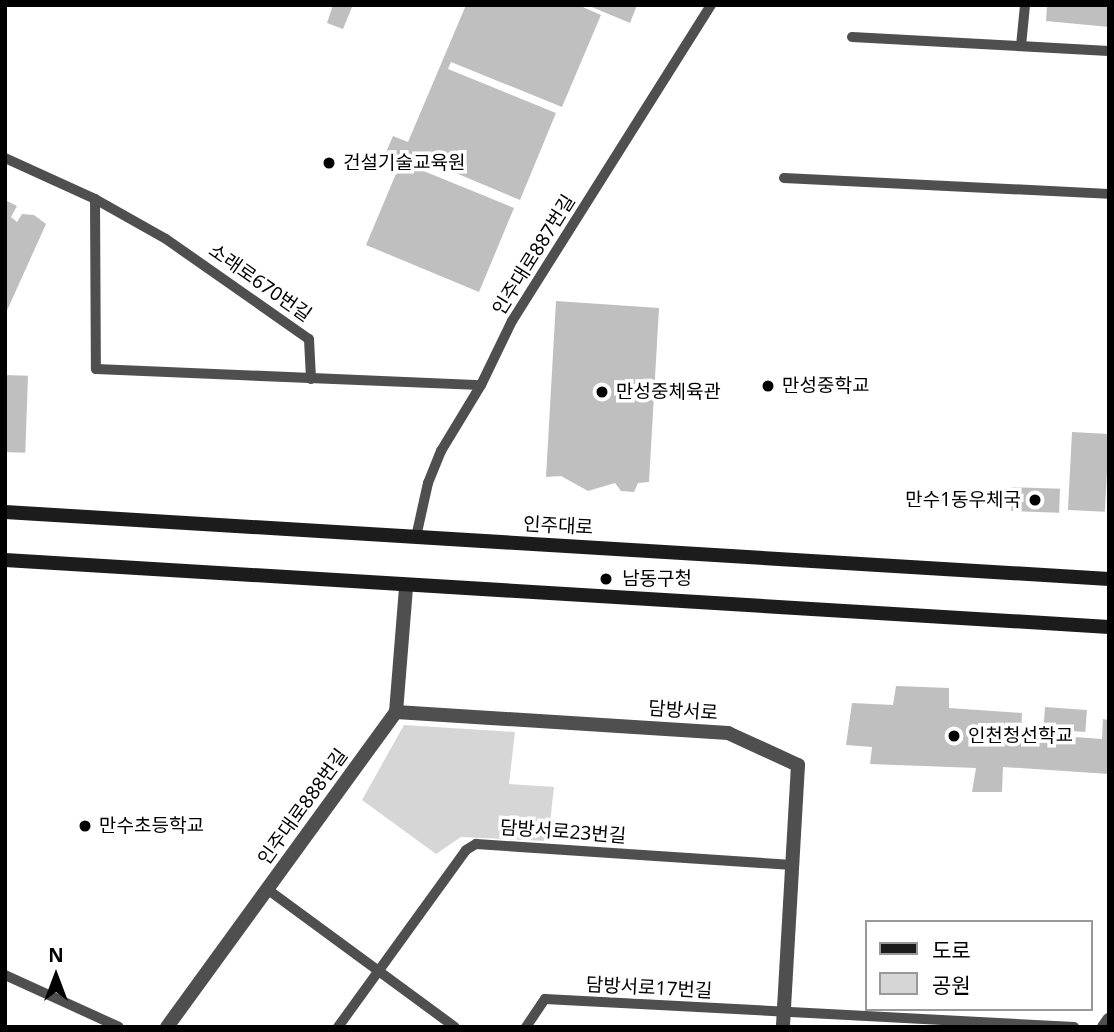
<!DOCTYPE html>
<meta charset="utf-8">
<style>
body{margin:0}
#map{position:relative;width:1114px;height:1032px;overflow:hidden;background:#fff;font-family:"Noto Sans","Noto Sans KR",sans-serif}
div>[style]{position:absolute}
.green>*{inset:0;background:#d6d6d6}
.building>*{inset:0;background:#bfbfbf;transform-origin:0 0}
.lane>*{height:10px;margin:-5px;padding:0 5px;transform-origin:5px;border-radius:5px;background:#4f4f4f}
.street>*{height:14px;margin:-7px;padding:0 7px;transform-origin:7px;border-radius:7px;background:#4f4f4f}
.secondary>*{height:14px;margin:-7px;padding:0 7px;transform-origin:7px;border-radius:7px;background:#1c1c1c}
.dots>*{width:19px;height:19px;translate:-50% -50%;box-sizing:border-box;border:4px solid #fff;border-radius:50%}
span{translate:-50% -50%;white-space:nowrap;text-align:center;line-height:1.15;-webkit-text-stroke:7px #fff;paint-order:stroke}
.poi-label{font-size:19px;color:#000}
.left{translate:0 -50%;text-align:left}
.right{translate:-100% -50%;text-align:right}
.street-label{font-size:19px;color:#000}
.frame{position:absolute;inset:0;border:7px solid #000;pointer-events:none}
.legend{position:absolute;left:865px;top:920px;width:228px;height:91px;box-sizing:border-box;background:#fff;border:2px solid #999;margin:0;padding:9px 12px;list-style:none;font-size:21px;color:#000}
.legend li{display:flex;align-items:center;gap:14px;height:35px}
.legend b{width:35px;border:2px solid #999}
.north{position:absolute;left:21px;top:941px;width:70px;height:70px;-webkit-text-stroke:5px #fff;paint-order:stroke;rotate:0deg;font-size:19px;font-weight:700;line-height:28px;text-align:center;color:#000}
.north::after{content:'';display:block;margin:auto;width:24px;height:32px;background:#000;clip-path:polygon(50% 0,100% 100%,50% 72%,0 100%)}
</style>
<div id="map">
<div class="green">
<i style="clip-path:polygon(404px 725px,515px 732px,509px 784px,554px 787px,548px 841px,461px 837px,436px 854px,362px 800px)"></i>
</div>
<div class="building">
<i style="clip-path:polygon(333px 5px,352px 7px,343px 29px,327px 23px)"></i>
<i style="clip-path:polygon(466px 5px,578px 5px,601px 15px,562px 107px,451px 62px,448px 69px,556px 113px,520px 200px,408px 153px,404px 163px,514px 208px,479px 292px,366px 245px,398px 169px,382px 162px,393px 136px,408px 142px)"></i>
<i style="clip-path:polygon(587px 5px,637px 5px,630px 23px)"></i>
<i style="clip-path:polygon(1047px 5px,1109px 5px,1109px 27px,1046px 21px)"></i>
<i style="clip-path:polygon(5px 200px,17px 206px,11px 217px,17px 222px,22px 214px,34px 215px,46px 224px,5px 315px)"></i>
<i style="clip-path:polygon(556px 301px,659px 308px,649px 482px,638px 483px,634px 492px,621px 491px,615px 483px,588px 491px,561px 476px,546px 477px)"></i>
<i style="left:5px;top:375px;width:23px;height:77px;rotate:2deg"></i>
<i style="left:1072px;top:432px;width:37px;height:78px;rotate:3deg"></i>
<i style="left:1012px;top:487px;width:48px;height:24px;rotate:2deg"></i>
<i style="clip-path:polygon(896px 686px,949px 688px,949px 708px,1022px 713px,1021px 733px,1102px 739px,1103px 719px,1109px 720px,1109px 774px,1003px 767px,1002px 792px,972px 792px,976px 768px,870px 764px,872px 747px,846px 745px,852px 703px,893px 705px)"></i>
<i style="left:1045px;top:707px;width:42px;height:22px;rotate:4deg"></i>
</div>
<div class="lane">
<i style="left:852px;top:37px;width:257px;rotate:3.1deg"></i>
<i style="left:1021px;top:46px;width:41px;rotate:-84.4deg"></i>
<i style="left:5px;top:158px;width:99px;rotate:24.5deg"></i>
<i style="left:95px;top:199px;width:81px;rotate:29.4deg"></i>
<i style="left:166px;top:239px;width:174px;rotate:35deg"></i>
<i style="left:309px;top:339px;width:40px;rotate:87.1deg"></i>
<i style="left:784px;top:178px;width:325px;rotate:2.8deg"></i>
<i style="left:95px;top:199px;width:170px;rotate:89.7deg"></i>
<i style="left:96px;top:369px;width:385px;rotate:2.4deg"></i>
<i style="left:416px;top:537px;width:55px;rotate:-77.5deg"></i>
<i style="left:428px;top:483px;width:35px;rotate:-68deg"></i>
<i style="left:441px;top:451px;width:77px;rotate:-58.8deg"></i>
<i style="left:481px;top:385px;width:71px;rotate:-64.2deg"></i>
<i style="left:512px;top:321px;width:373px;rotate:-57.8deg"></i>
<i style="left:267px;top:889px;width:233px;rotate:36.3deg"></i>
<i style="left:5px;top:975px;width:125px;rotate:24.5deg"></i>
<i style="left:338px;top:1027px;width:218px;rotate:-54.1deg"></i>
<i style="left:466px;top:850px;width:12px;rotate:-31deg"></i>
<i style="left:476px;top:844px;width:317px;rotate:3.8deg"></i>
<i style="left:526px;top:1027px;width:34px;rotate:-56deg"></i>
<i style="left:545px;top:999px;width:530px;rotate:3.03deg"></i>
</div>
<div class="street">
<i style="left:396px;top:712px;width:333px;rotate:3.6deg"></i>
<i style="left:728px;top:733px;width:77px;rotate:24.6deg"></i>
<i style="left:798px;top:765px;width:262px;rotate:93.3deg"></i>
<i style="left:167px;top:1027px;width:389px;rotate:-54deg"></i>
<i style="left:396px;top:712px;width:125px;rotate:-85.4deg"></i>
<i style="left:1104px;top:1027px;width:9px;rotate:-54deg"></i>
</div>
<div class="secondary">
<i style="left:5px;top:512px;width:1106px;rotate:3.47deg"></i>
<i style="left:5px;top:560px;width:1106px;rotate:3.47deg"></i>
</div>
<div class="dots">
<i style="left:329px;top:163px;background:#000"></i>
<i style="left:768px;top:386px;background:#000"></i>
<i style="left:602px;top:392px;background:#000"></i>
<i style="left:1035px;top:500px;background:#000"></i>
<i style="left:606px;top:579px;background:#000"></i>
<i style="left:954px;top:736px;background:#000"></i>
<i style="left:85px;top:826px;background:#000"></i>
</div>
<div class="poi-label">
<span class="left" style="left:343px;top:163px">건설기술교육원</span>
<span class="left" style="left:782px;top:386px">만성중학교</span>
<span class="left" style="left:616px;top:392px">만성중체육관</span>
<span class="right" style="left:1021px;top:500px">만수1동우체국</span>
<span class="left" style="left:622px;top:579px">남동구청</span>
<span class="left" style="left:968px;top:736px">인천청선학교</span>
<span class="left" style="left:99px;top:826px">만수초등학교</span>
</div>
<div class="street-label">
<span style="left:534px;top:255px;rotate:-58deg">인주대로887번길</span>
<span style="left:260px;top:283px;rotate:35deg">소래로670번길</span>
<span style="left:558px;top:526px;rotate:3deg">인주대로</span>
<span style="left:683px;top:711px;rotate:4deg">담방서로</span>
<span style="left:303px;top:807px;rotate:-54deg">인주대로888번길</span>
<span style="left:563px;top:832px;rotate:4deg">담방서로23번길</span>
<span style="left:649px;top:988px;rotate:3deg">담방서로17번길</span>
</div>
<div class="frame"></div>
<ul class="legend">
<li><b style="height:9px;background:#1c1c1c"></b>도로</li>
<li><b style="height:19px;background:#d6d6d6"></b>공원</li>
</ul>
<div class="north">N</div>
</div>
